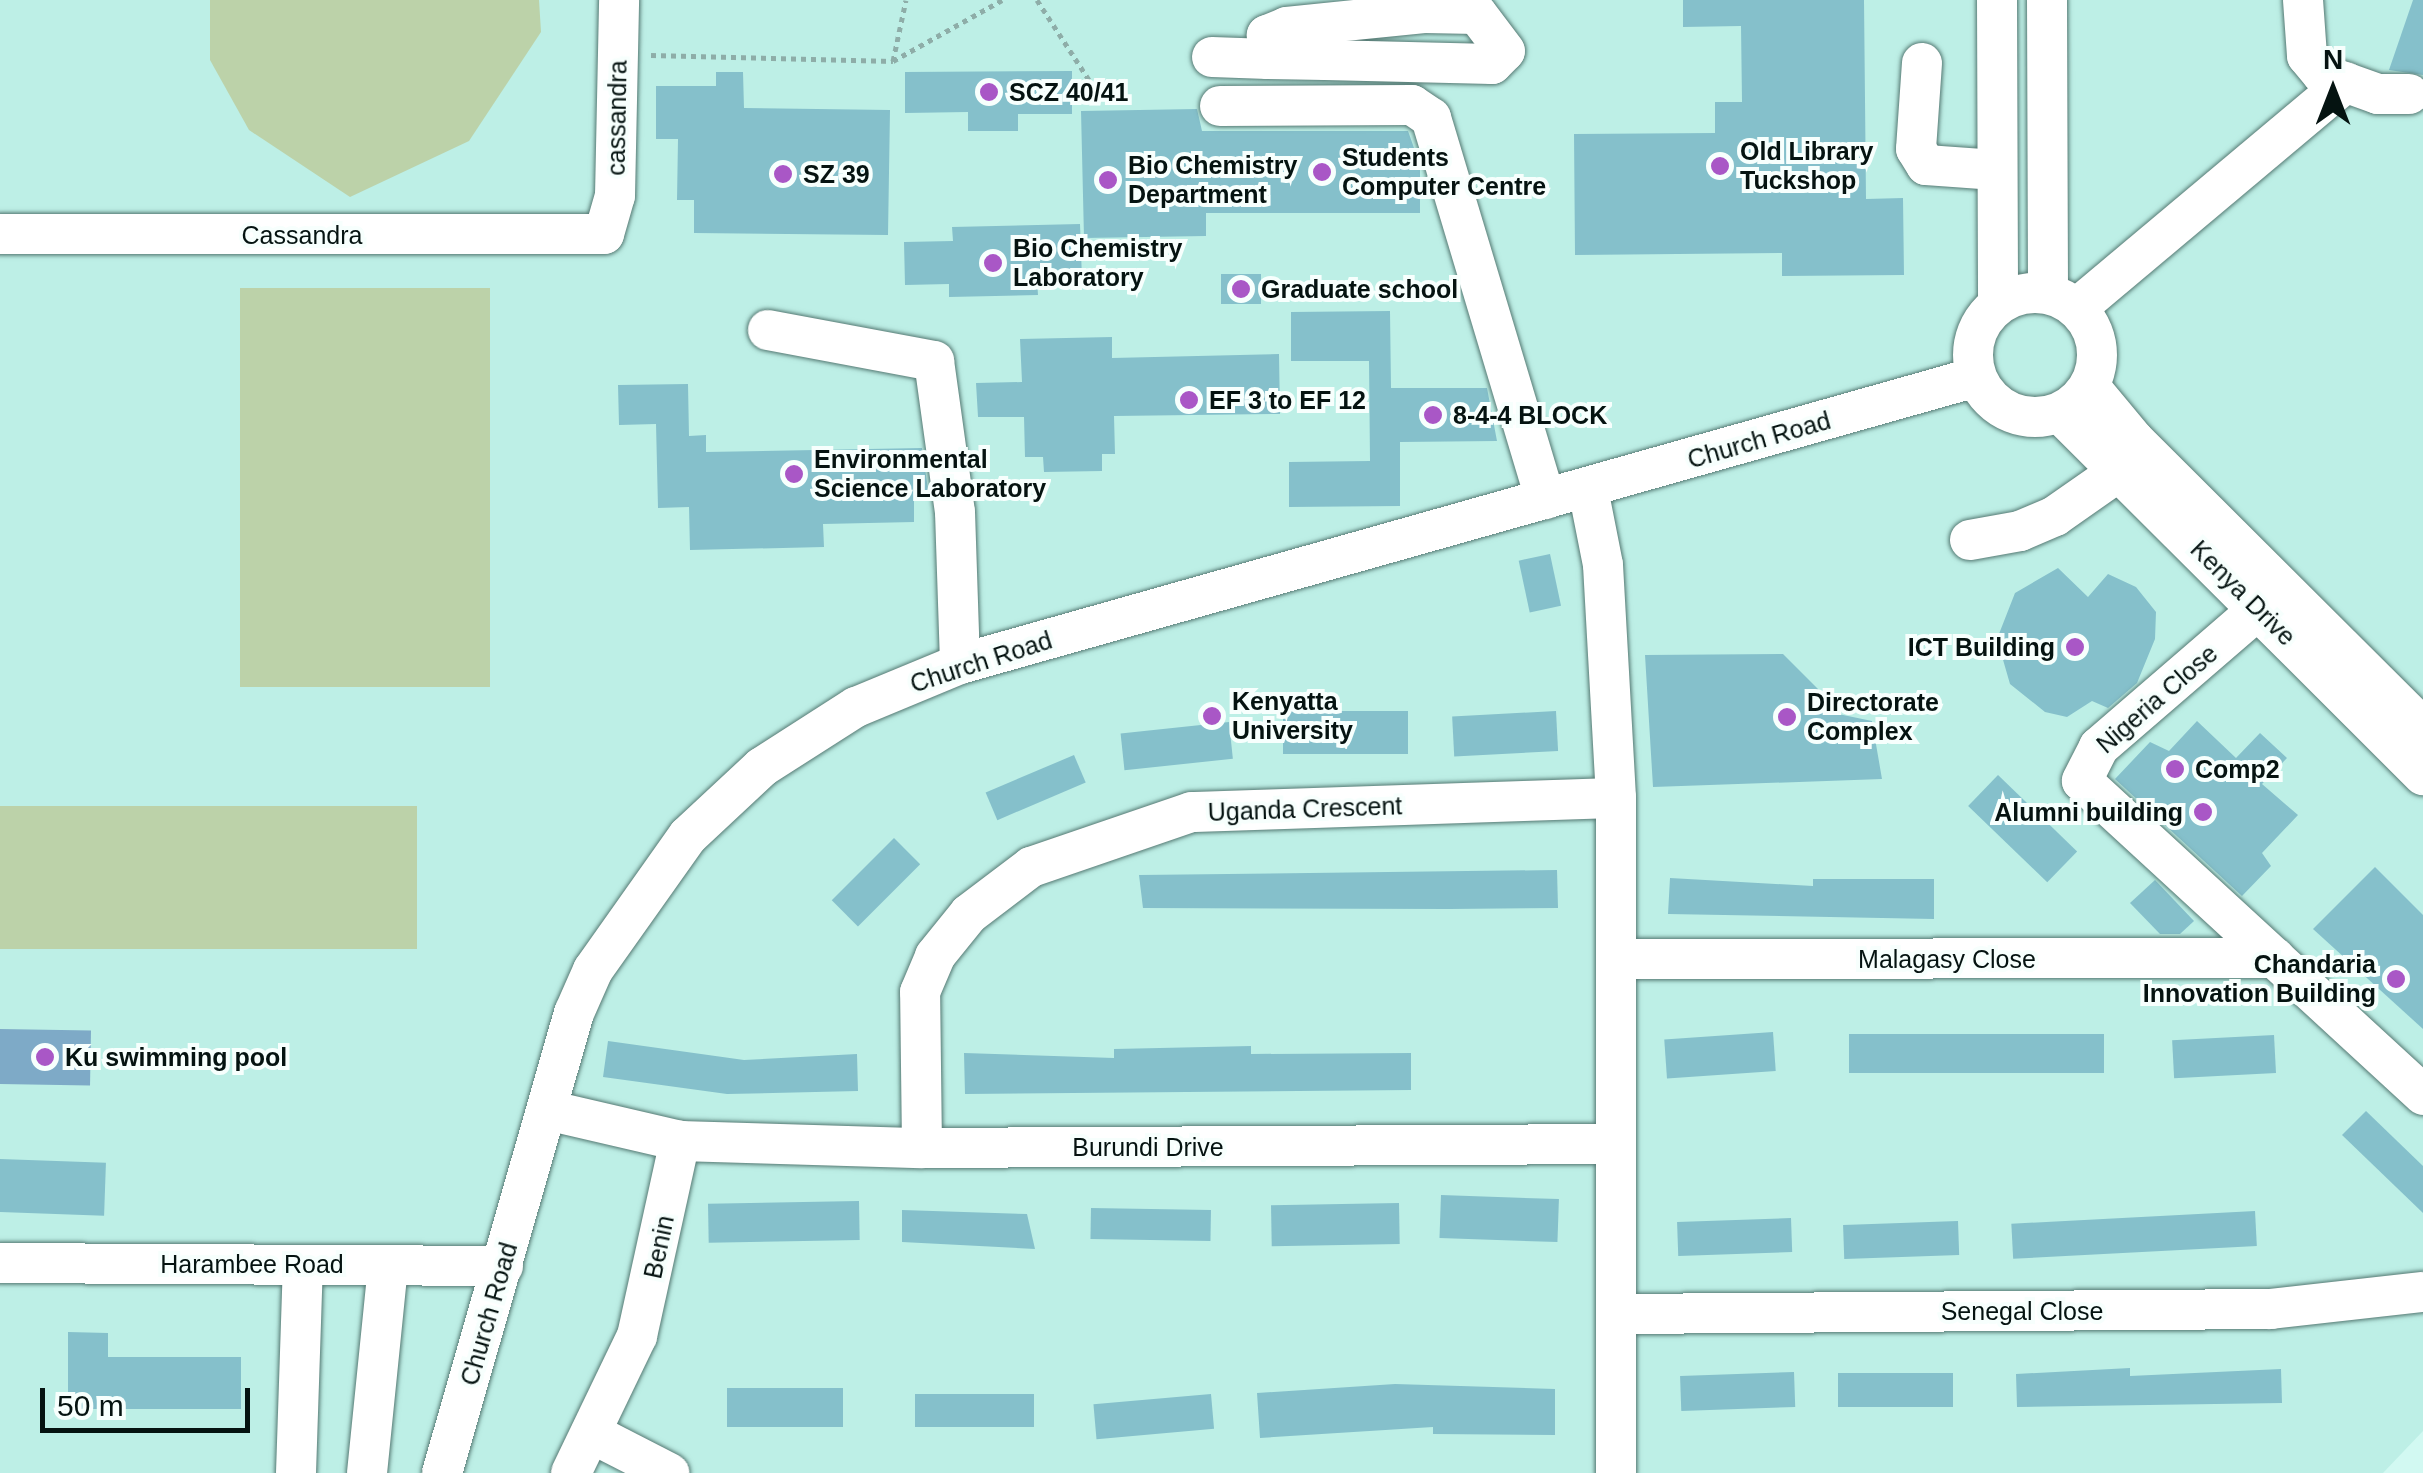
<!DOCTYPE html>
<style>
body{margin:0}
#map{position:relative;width:2423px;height:1473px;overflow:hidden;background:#d2f9f2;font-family:Arial,sans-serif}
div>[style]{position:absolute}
.built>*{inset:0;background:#bdefe6}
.green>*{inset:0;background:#bcd2a9;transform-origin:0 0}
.water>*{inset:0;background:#7eaac7;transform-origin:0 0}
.building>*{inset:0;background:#85c0cb;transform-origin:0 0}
.path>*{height:5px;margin-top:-2.5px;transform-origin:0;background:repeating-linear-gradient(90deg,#8eada8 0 5px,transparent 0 10px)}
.roads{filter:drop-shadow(0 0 2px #557973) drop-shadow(0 0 2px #557973)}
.minor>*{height:40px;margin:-20px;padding:0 20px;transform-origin:20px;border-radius:20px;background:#fff}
.minor>.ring{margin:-20px;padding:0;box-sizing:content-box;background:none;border:40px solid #fff;border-radius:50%}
.dots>*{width:28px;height:28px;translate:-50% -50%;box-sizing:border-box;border:5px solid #f7fffd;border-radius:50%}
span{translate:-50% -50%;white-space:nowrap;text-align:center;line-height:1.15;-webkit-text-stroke:8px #f7fffd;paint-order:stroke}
.poi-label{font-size:25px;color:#051311;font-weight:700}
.left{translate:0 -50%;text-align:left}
.right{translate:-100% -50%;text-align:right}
.street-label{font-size:25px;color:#051311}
.north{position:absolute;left:2283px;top:40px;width:100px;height:100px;-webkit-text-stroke:8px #f7fffd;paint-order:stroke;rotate:0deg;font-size:28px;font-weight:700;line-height:40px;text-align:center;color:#051311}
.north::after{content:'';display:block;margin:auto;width:35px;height:45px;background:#051311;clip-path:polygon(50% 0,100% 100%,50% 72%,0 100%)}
.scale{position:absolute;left:40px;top:1388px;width:210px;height:45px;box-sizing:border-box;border:5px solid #051311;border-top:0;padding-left:12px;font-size:30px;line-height:35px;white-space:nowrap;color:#051311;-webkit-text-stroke:8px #f7fffd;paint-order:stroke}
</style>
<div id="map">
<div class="built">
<i style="clip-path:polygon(0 0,2423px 0,2423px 1431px,2383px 1473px,0 1473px)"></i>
</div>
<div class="green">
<i style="clip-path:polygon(210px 0,539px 0,541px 32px,469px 141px,350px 197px,249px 130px,210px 60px)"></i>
<i style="left:240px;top:288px;width:250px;height:399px"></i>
<i style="left:0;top:806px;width:417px;height:143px"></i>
</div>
<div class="water">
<i style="left:0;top:1029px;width:91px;height:55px;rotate:1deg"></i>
</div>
<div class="building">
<i style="clip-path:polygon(1683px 0,1864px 0,1866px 199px,1903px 198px,1904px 275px,1782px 276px,1782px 253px,1575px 255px,1574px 134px,1715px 133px,1715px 102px,1742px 102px,1741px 26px,1683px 27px)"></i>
<i style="clip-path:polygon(2413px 0,2423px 0,2423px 75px,2389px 70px)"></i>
<i style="clip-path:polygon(1072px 71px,1072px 114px,1018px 114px,1018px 131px,968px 131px,968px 112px,905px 113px,905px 72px)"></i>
<i style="clip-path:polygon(716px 72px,743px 72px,744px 108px,890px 110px,888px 235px,694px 233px,694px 200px,677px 200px,678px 139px,656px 139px,656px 86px,716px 86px)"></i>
<i style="clip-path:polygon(1197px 109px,1202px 131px,1408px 131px,1420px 165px,1420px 213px,1206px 213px,1206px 236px,1084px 238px,1081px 111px)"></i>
<i style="clip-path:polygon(1080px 224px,1082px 279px,1037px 280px,1038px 295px,949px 297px,949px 284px,905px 285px,904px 242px,953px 241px,952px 227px)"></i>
<i style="left:1221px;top:274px;width:40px;height:30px"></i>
<i style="clip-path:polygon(1390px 311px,1391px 388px,1487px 388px,1497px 441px,1400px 442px,1400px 506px,1289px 507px,1289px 462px,1370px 461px,1369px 361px,1291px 361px,1291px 312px)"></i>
<i style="clip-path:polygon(1112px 337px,1112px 358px,1279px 354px,1280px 414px,1114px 416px,1115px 454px,1102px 454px,1102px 471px,1044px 472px,1043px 457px,1025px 457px,1024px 417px,978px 417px,976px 383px,1022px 382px,1020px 339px)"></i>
<i style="clip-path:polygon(688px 384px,689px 436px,706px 435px,706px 452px,922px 448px,929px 496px,914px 497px,914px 522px,823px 524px,824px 547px,690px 550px,689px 507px,658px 508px,656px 424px,619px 425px,618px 385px)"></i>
<i style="left:1550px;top:554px;width:53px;height:32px;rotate:78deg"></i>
<i style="clip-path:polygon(2058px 568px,2088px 597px,2108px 574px,2136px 587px,2156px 612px,2155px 639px,2137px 683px,2108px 708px,2092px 701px,2067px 717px,2045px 712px,2010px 684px,1997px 639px,2015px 593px)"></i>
<i style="clip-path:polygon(1783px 654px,1818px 689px,1824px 711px,1872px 721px,1882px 779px,1653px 787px,1645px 655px)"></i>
<i style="left:1408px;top:711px;width:43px;height:125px;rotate:90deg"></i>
<i style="left:1556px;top:711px;width:40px;height:104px;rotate:87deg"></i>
<i style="clip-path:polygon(2197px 721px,2236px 758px,2260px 733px,2287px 758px,2262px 784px,2298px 815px,2262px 853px,2271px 866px,2242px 896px,2115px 779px,2150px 742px,2169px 751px)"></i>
<i style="left:1229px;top:722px;width:37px;height:109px;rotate:84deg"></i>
<i style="left:1074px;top:755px;width:30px;height:96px;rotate:67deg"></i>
<i style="left:1998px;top:775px;width:110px;height:43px;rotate:44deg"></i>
<i style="left:894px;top:838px;width:37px;height:88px;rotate:45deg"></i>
<i style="clip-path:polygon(2375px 867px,2423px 915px,2423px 1029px,2313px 929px)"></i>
<i style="clip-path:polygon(1557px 870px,1558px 908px,1449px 909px,1143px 908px,1139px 875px)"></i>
<i style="clip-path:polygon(1670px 878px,1813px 886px,1813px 879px,1934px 879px,1934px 919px,1668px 914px)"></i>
<i style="clip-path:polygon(2155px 880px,2194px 921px,2180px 934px,2160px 934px,2130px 903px)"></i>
<i style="left:1773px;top:1032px;width:39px;height:109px;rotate:86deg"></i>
<i style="left:2104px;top:1034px;width:39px;height:255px;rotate:90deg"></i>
<i style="left:2274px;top:1035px;width:38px;height:102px;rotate:87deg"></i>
<i style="clip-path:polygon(608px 1041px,744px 1060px,857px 1054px,858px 1091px,727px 1094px,603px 1077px)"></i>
<i style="clip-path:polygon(1251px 1046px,1251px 1054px,1411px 1053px,1411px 1090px,965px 1094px,964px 1053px,1114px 1058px,1114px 1049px)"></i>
<i style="clip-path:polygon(2366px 1111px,2423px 1166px,2423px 1213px,2342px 1135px)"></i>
<i style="left:0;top:1159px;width:106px;height:53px;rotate:2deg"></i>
<i style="left:1441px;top:1195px;width:118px;height:43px;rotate:2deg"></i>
<i style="left:859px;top:1201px;width:39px;height:151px;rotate:89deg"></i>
<i style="left:1399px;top:1203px;width:41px;height:128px;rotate:89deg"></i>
<i style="left:1091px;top:1208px;width:120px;height:31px;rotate:1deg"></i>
<i style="clip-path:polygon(902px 1210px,1027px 1214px,1035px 1249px,902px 1242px)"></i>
<i style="left:2255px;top:1211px;width:35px;height:244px;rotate:87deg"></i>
<i style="left:1791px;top:1218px;width:34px;height:114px;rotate:88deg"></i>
<i style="left:1958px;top:1221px;width:34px;height:115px;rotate:88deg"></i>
<i style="clip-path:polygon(68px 1332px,108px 1333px,108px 1357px,241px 1357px,241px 1409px,68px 1409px)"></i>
<i style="clip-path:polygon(2130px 1368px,2130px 1376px,2281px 1369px,2282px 1403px,2017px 1407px,2016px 1374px)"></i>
<i style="left:1794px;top:1372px;width:35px;height:114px;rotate:88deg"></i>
<i style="left:1838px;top:1373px;width:115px;height:34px"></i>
<i style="clip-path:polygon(1395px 1384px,1555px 1389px,1555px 1435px,1433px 1434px,1433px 1427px,1260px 1438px,1257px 1393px)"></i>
<i style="left:727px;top:1388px;width:116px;height:39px"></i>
<i style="left:915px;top:1394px;width:119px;height:33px"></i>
<i style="left:1211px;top:1394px;width:35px;height:118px;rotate:85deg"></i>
</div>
<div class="path">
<i style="left:1037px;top:0;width:103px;rotate:56.9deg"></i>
<i style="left:651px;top:55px;width:242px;rotate:1.4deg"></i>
<i style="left:893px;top:61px;width:125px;rotate:-29.2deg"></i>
<i style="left:893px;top:61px;width:62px;rotate:-78deg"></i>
</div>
<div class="roads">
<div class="minor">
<i style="left:1997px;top:0;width:304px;rotate:89.8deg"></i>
<i style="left:2047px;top:0;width:294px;rotate:89.8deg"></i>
<i style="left:2303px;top:0;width:56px;rotate:85.9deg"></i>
<i style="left:2307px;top:56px;width:23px;rotate:50deg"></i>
<i style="left:2322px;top:74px;width:59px;rotate:19.7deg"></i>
<i style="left:2378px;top:94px;width:31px"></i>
<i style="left:1212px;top:57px;width:56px;rotate:2deg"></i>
<i style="left:1268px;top:59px;width:57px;rotate:1deg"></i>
<i style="left:1325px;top:60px;width:167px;rotate:1.4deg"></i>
<i style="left:1492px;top:64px;width:18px;rotate:-45deg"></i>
<i style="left:1505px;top:51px;width:46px;rotate:-127.1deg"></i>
<i style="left:1477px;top:14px;width:53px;rotate:-178.9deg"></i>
<i style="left:1424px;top:13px;width:138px;rotate:174.2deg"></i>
<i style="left:1287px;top:27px;width:22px;rotate:158deg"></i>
<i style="left:1267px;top:35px;width:24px;rotate:88deg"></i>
<i style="left:1922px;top:63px;width:86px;rotate:94deg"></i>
<i style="left:1916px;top:149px;width:19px;rotate:58deg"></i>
<i style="left:1926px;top:165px;width:70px;rotate:4.1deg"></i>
<i style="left:1220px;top:106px;width:192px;rotate:-0.3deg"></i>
<i style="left:1412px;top:105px;width:23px;rotate:34deg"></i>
<i style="left:1431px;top:118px;width:398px;rotate:73.3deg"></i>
<i style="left:0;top:234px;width:604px"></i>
<i style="left:604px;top:234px;width:40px;rotate:-74deg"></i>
<i style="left:615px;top:196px;width:196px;rotate:-88.8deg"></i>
<i class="ring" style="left:1973px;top:293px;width:84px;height:84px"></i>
<i style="left:2077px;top:308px;width:351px;rotate:-40deg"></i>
<i style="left:768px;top:330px;width:169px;rotate:10.6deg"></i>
<i style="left:934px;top:361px;width:152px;rotate:82.1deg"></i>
<i style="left:955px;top:512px;width:152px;rotate:88.1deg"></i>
<i style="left:2090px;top:387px;width:69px;rotate:50.3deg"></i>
<i style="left:2134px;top:440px;width:408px;rotate:44.9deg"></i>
<i style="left:2060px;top:413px;width:513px;rotate:44.92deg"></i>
<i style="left:1588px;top:489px;width:77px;rotate:78.8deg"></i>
<i style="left:1603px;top:565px;width:233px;rotate:86.8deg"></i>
<i style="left:1616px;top:798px;width:675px;rotate:90deg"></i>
<i style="left:1970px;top:540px;width:51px;rotate:-10.2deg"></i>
<i style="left:2020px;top:531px;width:38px;rotate:-23deg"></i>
<i style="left:2055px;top:516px;width:77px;rotate:-34.9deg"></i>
<i style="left:2260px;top:608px;width:213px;rotate:139.2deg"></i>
<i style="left:2099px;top:747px;width:38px;rotate:117deg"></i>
<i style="left:2082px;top:781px;width:464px;rotate:42.6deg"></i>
<i style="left:1619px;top:959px;width:656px;rotate:-0.09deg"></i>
<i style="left:547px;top:1110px;width:137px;rotate:13.1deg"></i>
<i style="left:680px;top:1141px;width:242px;rotate:1.7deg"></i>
<i style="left:922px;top:1148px;width:694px;rotate:-0.33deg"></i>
<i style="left:922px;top:1148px;width:156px;rotate:-90.7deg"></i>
<i style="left:920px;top:992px;width:39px;rotate:-67deg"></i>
<i style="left:935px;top:956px;width:54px;rotate:-51deg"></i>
<i style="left:969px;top:914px;width:78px;rotate:-37.2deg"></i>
<i style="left:1031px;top:867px;width:170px;rotate:-18.9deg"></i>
<i style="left:1192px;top:812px;width:424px;rotate:-1.9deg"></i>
<i style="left:0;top:1263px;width:503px;rotate:0.34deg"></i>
<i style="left:1620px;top:1314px;width:651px;rotate:-0.44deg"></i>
<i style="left:2271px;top:1309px;width:153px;rotate:-6.4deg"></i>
<i style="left:591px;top:1433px;width:88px;rotate:27.1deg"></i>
<i style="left:296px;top:1473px;width:208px;rotate:-88.1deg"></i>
<i style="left:367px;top:1473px;width:209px;rotate:-84.2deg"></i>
<i style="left:442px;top:1473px;width:479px;rotate:-74deg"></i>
<i style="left:574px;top:1013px;width:47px;rotate:-66.2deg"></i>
<i style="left:593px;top:970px;width:164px;rotate:-54.7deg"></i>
<i style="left:688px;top:836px;width:101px;rotate:-43deg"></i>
<i style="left:762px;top:767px;width:112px;rotate:-32.6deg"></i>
<i style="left:856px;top:707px;width:113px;rotate:-22.5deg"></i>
<i style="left:960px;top:664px;width:1056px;rotate:-15.77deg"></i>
<i style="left:571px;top:1473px;width:152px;rotate:-64.3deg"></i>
<i style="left:637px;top:1336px;width:200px;rotate:-77.6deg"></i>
</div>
</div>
<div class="dots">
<i style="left:989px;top:92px;background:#a957c6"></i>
<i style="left:1720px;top:166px;background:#a957c6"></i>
<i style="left:1322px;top:172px;background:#a957c6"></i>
<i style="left:783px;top:174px;background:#a957c6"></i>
<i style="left:1108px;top:180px;background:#a957c6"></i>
<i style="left:993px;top:263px;background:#a957c6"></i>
<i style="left:1241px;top:289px;background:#a957c6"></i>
<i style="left:1189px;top:400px;background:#a957c6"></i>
<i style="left:1433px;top:415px;background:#a957c6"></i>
<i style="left:794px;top:474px;background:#a957c6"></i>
<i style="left:2075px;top:647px;background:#a957c6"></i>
<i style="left:1212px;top:716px;background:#a957c6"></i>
<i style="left:1787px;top:717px;background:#a957c6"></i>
<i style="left:2175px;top:769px;background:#a957c6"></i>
<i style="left:2203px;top:812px;background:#a957c6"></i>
<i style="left:2396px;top:979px;background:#a957c6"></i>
<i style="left:45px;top:1057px;background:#a957c6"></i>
</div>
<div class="poi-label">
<span class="left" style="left:1009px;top:92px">SCZ 40/41</span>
<span class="left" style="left:1740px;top:166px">Old Library<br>Tuckshop</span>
<span class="left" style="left:1342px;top:172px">Students<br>Computer Centre</span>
<span class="left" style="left:1128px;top:180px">Bio Chemistry<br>Department</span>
<span class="left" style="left:803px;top:174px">SZ 39</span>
<span class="left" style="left:1013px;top:263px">Bio Chemistry<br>Laboratory</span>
<span class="left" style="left:1261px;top:289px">Graduate school</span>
<span class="left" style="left:1209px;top:400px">EF 3 to EF 12</span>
<span class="left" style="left:1453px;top:415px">8-4-4 BLOCK</span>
<span class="left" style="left:814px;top:474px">Environmental<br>Science Laboratory</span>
<span class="right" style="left:2055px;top:647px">ICT Building</span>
<span class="left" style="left:1232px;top:716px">Kenyatta<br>University</span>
<span class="left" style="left:1807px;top:717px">Directorate<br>Complex</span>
<span class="left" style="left:2195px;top:769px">Comp2</span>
<span class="right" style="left:2183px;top:812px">Alumni building</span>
<span class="right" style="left:2376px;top:979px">Chandaria<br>Innovation Building</span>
<span class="left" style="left:65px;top:1057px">Ku swimming pool</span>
</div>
<div class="street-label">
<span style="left:617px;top:118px;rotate:-89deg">cassandra</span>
<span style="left:302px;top:235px">Cassandra</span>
<span style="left:1759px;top:440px;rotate:-16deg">Church Road</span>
<span style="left:2243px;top:593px;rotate:45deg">Kenya Drive</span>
<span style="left:981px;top:662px;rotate:-18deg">Church Road</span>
<span style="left:2157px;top:699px;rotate:-41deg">Nigeria Close</span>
<span style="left:1305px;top:809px;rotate:-2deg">Uganda Crescent</span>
<span style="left:1947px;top:959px">Malagasy Close</span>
<span style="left:1148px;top:1147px">Burundi Drive</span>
<span style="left:659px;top:1247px;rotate:-78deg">Benin</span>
<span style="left:252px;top:1264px">Harambee Road</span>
<span style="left:2022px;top:1311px">Senegal Close</span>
<span style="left:489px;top:1314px;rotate:-74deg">Church Road</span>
</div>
<div class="north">N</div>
<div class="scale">50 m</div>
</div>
